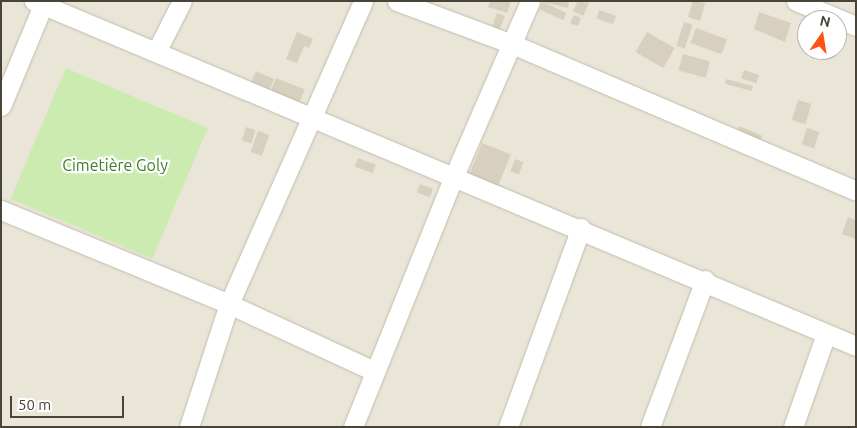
<!DOCTYPE html>
<meta charset="utf-8">
<style>
body{margin:0}
#map{position:relative;width:857px;height:428px;overflow:hidden;background:#f5f3e9;font-family:Ubuntu,sans-serif}
div>[style]{position:absolute}
.residential>*{inset:0;background:#e9e5d7}
.green>*{inset:0;background:#cbebb1;transform-origin:0 0}
.building>*{inset:0;background:#d7d0be;transform-origin:0 0}
.roads{filter:drop-shadow(0 0 1px #c1bcab) drop-shadow(0 0 1px #c1bcab)}
.minor>*{height:19px;margin:-9.5px;padding:0 9.5px;transform-origin:9.5px;border-radius:9.5px;background:#fff}
span{translate:-50% -50%;white-space:nowrap;text-align:center;line-height:1.15;-webkit-text-stroke:4.5px #fff;paint-order:stroke}
.park-label{font-size:16px;color:#3f7f27}
.frame{position:absolute;inset:0;border:2px solid #494437;pointer-events:none}
.north{position:absolute;left:797px;top:10px;width:50px;height:50px;box-sizing:border-box;background:#fff;border:1px solid #b6b4af;border-radius:50%;rotate:13deg;font-size:14px;font-weight:700;line-height:20px;text-align:center;color:#494437}
.north::after{content:'';display:block;margin:auto;width:18px;height:22px;background:#ff5116;clip-path:polygon(50% 0,100% 100%,50% 72%,0 100%)}
.scale{position:absolute;left:10px;top:396px;width:114px;height:22px;box-sizing:border-box;border:2px solid #494437;border-top:0;padding-left:6px;font-size:15px;line-height:18px;white-space:nowrap;color:#494437;-webkit-text-stroke:4px #fff;paint-order:stroke}
</style>
<div id="map">
<div class="residential">
<i style="clip-path:polygon(evenodd,1px 1px,856px 1px,856px 427px,1px 427px,1px 1px,807px 20px,837px 20px,837px 50px,807px 50px,807px 20px)"></i>
</div>
<div class="green">
<i style="left:66px;top:68px;width:154px;height:142px;rotate:23deg"></i>
</div>
<div class="building">
<i style="clip-path:polygon(490px 1px,511px 1px,507px 13px,488px 7px)"></i>
<i style="clip-path:polygon(569px 1px,568px 8px,543px 2px,543px 1px)"></i>
<i style="clip-path:polygon(578px 1px,589px 3px,583px 16px,573px 11px)"></i>
<i style="clip-path:polygon(693px 1px,705px 3px,700px 21px,688px 17px)"></i>
<i style="left:543px;top:2px;width:26px;height:8px;rotate:25deg"></i>
<i style="left:599px;top:10px;width:18px;height:9px;rotate:19deg"></i>
<i style="clip-path:polygon(759px 12px,791px 23px,785px 42px,754px 29px)"></i>
<i style="clip-path:polygon(497px 13px,505px 16px,497px 36px,490px 34px)"></i>
<i style="clip-path:polygon(574px 15px,581px 18px,578px 26px,570px 23px)"></i>
<i style="left:684px;top:22px;width:9px;height:25px;rotate:18deg"></i>
<i style="left:696px;top:28px;width:33px;height:16px;rotate:20deg"></i>
<i style="clip-path:polygon(297px 32px,313px 39px,309px 48px,304px 46px,297px 63px,286px 59px)"></i>
<i style="left:647px;top:32px;width:32px;height:23px;rotate:30deg"></i>
<i style="left:683px;top:54px;width:28px;height:17px;rotate:15deg"></i>
<i style="left:744px;top:70px;width:16px;height:9px;rotate:18deg"></i>
<i style="left:256px;top:71px;width:20px;height:15px;rotate:24deg"></i>
<i style="left:276px;top:78px;width:31px;height:18px;rotate:22deg"></i>
<i style="left:726px;top:79px;width:28px;height:5px;rotate:15deg"></i>
<i style="left:798px;top:100px;width:14px;height:21px;rotate:17deg"></i>
<i style="left:739px;top:126px;width:25px;height:11px;rotate:23deg"></i>
<i style="left:246px;top:127px;width:10px;height:14px;rotate:17deg"></i>
<i style="left:807px;top:128px;width:13px;height:17px;rotate:18deg"></i>
<i style="left:258px;top:131px;width:12px;height:22px;rotate:20deg"></i>
<i style="left:482px;top:143px;width:31px;height:37px;rotate:22deg"></i>
<i style="left:358px;top:158px;width:19px;height:9px;rotate:21deg"></i>
<i style="left:515px;top:159px;width:9px;height:13px;rotate:21deg"></i>
<i style="left:420px;top:184px;width:14px;height:9px;rotate:21deg"></i>
<i style="clip-path:polygon(848px 217px,856px 220px,856px 239px,842px 234px)"></i>
</div>
<div class="roads">
<div class="minor">
<i style="left:34px;top:1px;width:891px;rotate:22.77deg"></i>
<i style="left:397px;top:1px;width:123px;rotate:20.5deg"></i>
<i style="left:512px;top:44px;width:374px;rotate:23.1deg"></i>
<i style="left:796px;top:1px;width:65px;rotate:22.6deg"></i>
<i style="left:156px;top:52px;width:57px;rotate:-63deg"></i>
<i style="left:1px;top:106px;width:109px;rotate:-67.4deg"></i>
<i style="left:1px;top:210px;width:247px;rotate:22.4deg"></i>
<i style="left:229px;top:304px;width:160px;rotate:24.8deg"></i>
<i style="left:189px;top:427px;width:129px;rotate:-72deg"></i>
<i style="left:229px;top:304px;width:331px;rotate:-66.1deg"></i>
<i style="left:353px;top:427px;width:271px;rotate:-68.1deg"></i>
<i style="left:454px;top:176px;width:191px;rotate:-66.5deg"></i>
<i style="left:508px;top:427px;width:212px;rotate:-69.9deg"></i>
<i style="left:650px;top:427px;width:157px;rotate:-69.5deg"></i>
<i style="left:793px;top:427px;width:99px;rotate:-70.5deg"></i>
</div>
</div>
<div class="park-label">
<span style="left:115px;top:165px">Cimetière Goly</span>
</div>
<div class="frame"></div>
<div class="north">N</div>
<div class="scale">50 m</div>
</div>
